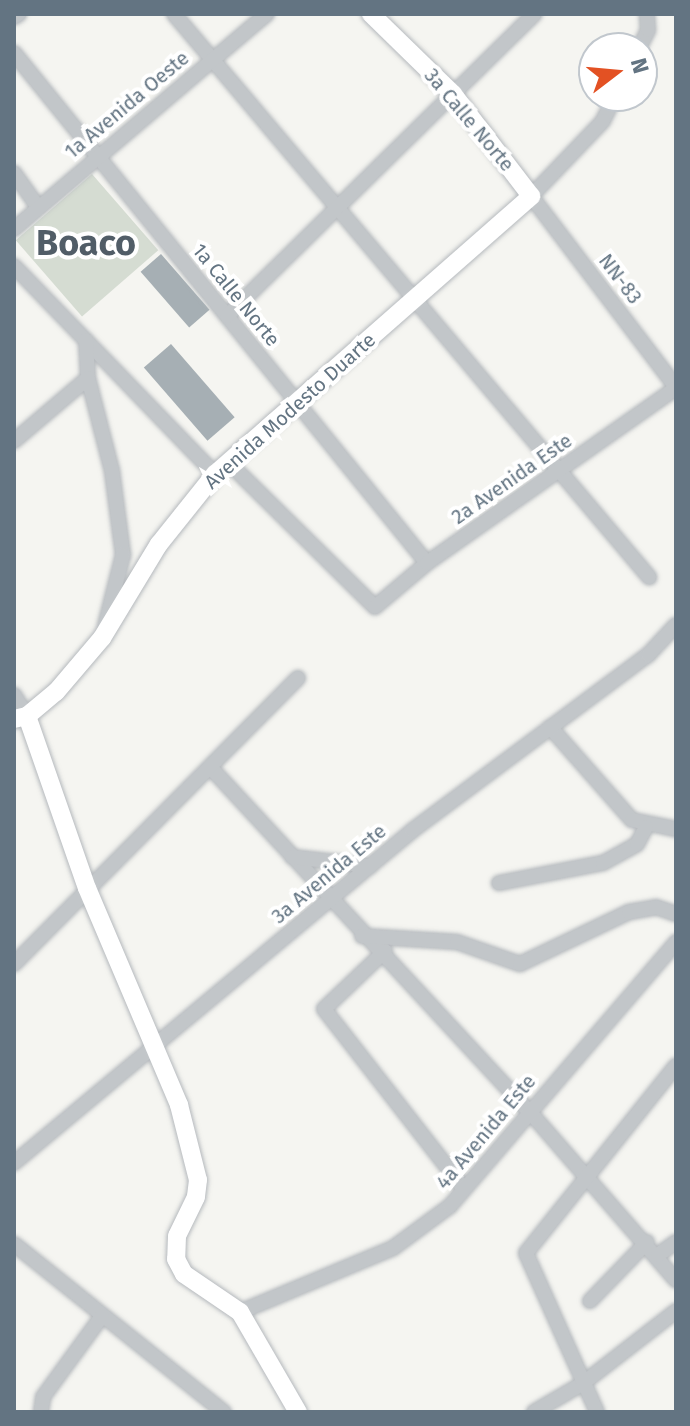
<!DOCTYPE html>
<style>
body{margin:0}
#map{position:relative;width:690px;height:1426px;overflow:hidden;background:#f5f5f1;font-family:"Fira Sans",sans-serif}
div>[style]{position:absolute}
.green>*{inset:0;background:#d5dcd2;transform-origin:0 0}
.building>*{inset:0;background:#a6afb4;transform-origin:0 0}
.roads{filter:drop-shadow(0 0 2px #b5b9bd) drop-shadow(0 0 2px #b5b9bd)}
.minor>*{height:14px;margin:-7px;padding:0 7px;transform-origin:7px;border-radius:7px;background:#c2c6c9}
.major>*{height:18px;margin:-9px;padding:0 9px;transform-origin:9px;border-radius:9px;background:#fff}
span{translate:-50% -50%;white-space:nowrap;text-align:center;line-height:1.15;-webkit-text-stroke:8px #fff;paint-order:stroke}
.street-label{font-size:20px;color:#637482}
.town-label{font-size:36px;color:#515d67;font-weight:700}
.frame{position:absolute;inset:0;border:16px solid #637482;pointer-events:none}
.north{position:absolute;left:578px;top:32px;width:80px;height:80px;box-sizing:border-box;background:#fff;border:2px solid #c1c7cd;border-radius:50%;rotate:74deg;font-size:22px;font-weight:700;line-height:32px;text-align:center;color:#637482}
.north::after{content:'';display:block;margin:auto;width:28px;height:36px;background:#e35123;clip-path:polygon(50% 0,100% 100%,50% 72%,0 100%)}
</style>
<div id="map">
<div class="green">
<i style="left:92px;top:174px;width:101px;height:101px;rotate:49deg"></i>
</div>
<div class="building">
<i style="left:161px;top:254px;width:74px;height:27px;rotate:49deg"></i>
<i style="left:171px;top:344px;width:97px;height:36px;rotate:49deg"></i>
</div>
<div class="roads">
<div class="minor">
<i style="left:174px;top:14px;width:737px;rotate:49.85deg"></i>
<i style="left:14px;top:17px;width:6px;rotate:-31deg"></i>
<i style="left:639px;top:48px;width:20px;rotate:-63deg"></i>
<i style="left:648px;top:30px;width:16px;rotate:-94deg"></i>
<i style="left:14px;top:53px;width:656px;rotate:51deg"></i>
<i style="left:615px;top:96px;width:28px;rotate:116deg"></i>
<i style="left:603px;top:121px;width:104px;rotate:133.8deg"></i>
<i style="left:531px;top:196px;width:240px;rotate:52.8deg"></i>
<i style="left:14px;top:173px;width:42px;rotate:54.8deg"></i>
<i style="left:14px;top:229px;width:332px;rotate:-40.4deg"></i>
<i style="left:14px;top:266px;width:289px;rotate:46deg"></i>
<i style="left:227px;top:316px;width:431px;rotate:-44.5deg"></i>
<i style="left:86px;top:340px;width:38px;rotate:87deg"></i>
<i style="left:88px;top:378px;width:96px;rotate:75.5deg"></i>
<i style="left:112px;top:471px;width:85px;rotate:82.5deg"></i>
<i style="left:123px;top:555px;width:73px;rotate:104.2deg"></i>
<i style="left:14px;top:441px;width:97px;rotate:-40.4deg"></i>
<i style="left:229px;top:463px;width:205px;rotate:44.6deg"></i>
<i style="left:375px;top:607px;width:68px;rotate:-40.2deg"></i>
<i style="left:427px;top:563px;width:304px;rotate:-35.1deg"></i>
<i style="left:14px;top:695px;width:25px;rotate:58deg"></i>
<i style="left:550px;top:727px;width:124px;rotate:48.6deg"></i>
<i style="left:632px;top:820px;width:45px;rotate:11.6deg"></i>
<i style="left:211px;top:768px;width:468px;rotate:47.2deg"></i>
<i style="left:529px;top:1111px;width:224px;rotate:49deg"></i>
<i style="left:292px;top:857px;width:79px;rotate:6.6deg"></i>
<i style="left:499px;top:883px;width:106px;rotate:-10.9deg"></i>
<i style="left:603px;top:863px;width:39px;rotate:-29deg"></i>
<i style="left:637px;top:844px;width:19px;rotate:-62deg"></i>
<i style="left:362px;top:936px;width:95px;rotate:3.6deg"></i>
<i style="left:457px;top:942px;width:67px;rotate:19.2deg"></i>
<i style="left:520px;top:964px;width:121px;rotate:-25.5deg"></i>
<i style="left:629px;top:912px;width:27px;rotate:-10deg"></i>
<i style="left:656px;top:907px;width:21px;rotate:19deg"></i>
<i style="left:385px;top:951px;width:84px;rotate:136.4deg"></i>
<i style="left:324px;top:1009px;width:228px;rotate:52.1deg"></i>
<i style="left:14px;top:964px;width:403px;rotate:-45.2deg"></i>
<i style="left:14px;top:1163px;width:520px;rotate:-39.85deg"></i>
<i style="left:413px;top:830px;width:293px;rotate:-36.7deg"></i>
<i style="left:648px;top:655px;width:41px;rotate:-47deg"></i>
<i style="left:14px;top:1244px;width:269px;rotate:38.7deg"></i>
<i style="left:658px;top:1255px;width:22px;rotate:-36deg"></i>
<i style="left:590px;top:1301px;width:82px;rotate:-46deg"></i>
<i style="left:240px;top:1312px;width:166px;rotate:-22.7deg"></i>
<i style="left:393px;top:1248px;width:71px;rotate:-36.4deg"></i>
<i style="left:450px;top:1206px;width:348px;rotate:-49.4deg"></i>
<i style="left:41px;top:1412px;width:15px;rotate:-82deg"></i>
<i style="left:43px;top:1397px;width:100px;rotate:-53.9deg"></i>
<i style="left:534px;top:1412px;width:56px;rotate:-30.3deg"></i>
<i style="left:582px;top:1384px;width:119px;rotate:-37.8deg"></i>
<i style="left:597px;top:1412px;width:174px;rotate:-114.1deg"></i>
<i style="left:526px;top:1253px;width:240px;rotate:-51.3deg"></i>
</div>
<div class="major">
<i style="left:27px;top:716px;width:182px;rotate:70.8deg"></i>
<i style="left:87px;top:888px;width:236px;rotate:67deg"></i>
<i style="left:179px;top:1105px;width:77px;rotate:75.8deg"></i>
<i style="left:198px;top:1180px;width:17px;rotate:97deg"></i>
<i style="left:196px;top:1197px;width:43px;rotate:116deg"></i>
<i style="left:177px;top:1236px;width:23px;rotate:92deg"></i>
<i style="left:176px;top:1259px;width:17px;rotate:62deg"></i>
<i style="left:184px;top:1274px;width:68px;rotate:34.2deg"></i>
<i style="left:240px;top:1312px;width:116px;rotate:59.9deg"></i>
<i style="left:14px;top:719px;width:13px;rotate:-13deg"></i>
<i style="left:27px;top:716px;width:38px;rotate:-40deg"></i>
<i style="left:56px;top:692px;width:71px;rotate:-49.6deg"></i>
<i style="left:102px;top:638px;width:110px;rotate:-58.8deg"></i>
<i style="left:159px;top:544px;width:90px;rotate:-51.3deg"></i>
<i style="left:215px;top:474px;width:421px;rotate:-41.3deg"></i>
<i style="left:531px;top:196px;width:128px;rotate:-127.4deg"></i>
<i style="left:453px;top:94px;width:115px;rotate:-135.7deg"></i>
</div>
</div>
<div class="street-label">
<span style="left:127px;top:105px;rotate:-40deg">1a Avenida Oeste</span>
<span style="left:469px;top:120px;rotate:50deg">3a Calle Norte</span>
<span style="left:620px;top:279px;rotate:53deg">NN-83</span>
<span style="left:236px;top:295px;rotate:51deg">1a Calle Norte</span>
<span style="left:290px;top:411px;rotate:-42deg">Avenida Modesto Duarte</span>
<span style="left:512px;top:479px;rotate:-35deg">2a Avenida Este</span>
<span style="left:329px;top:874px;rotate:-40deg">3a Avenida Este</span>
<span style="left:486px;top:1132px;rotate:-50deg">4a Avenida Este</span>
</div>
<div class="town-label">
<span style="left:86px;top:244px">Boaco</span>
</div>
<div class="frame"></div>
<div class="north">N</div>
</div>
